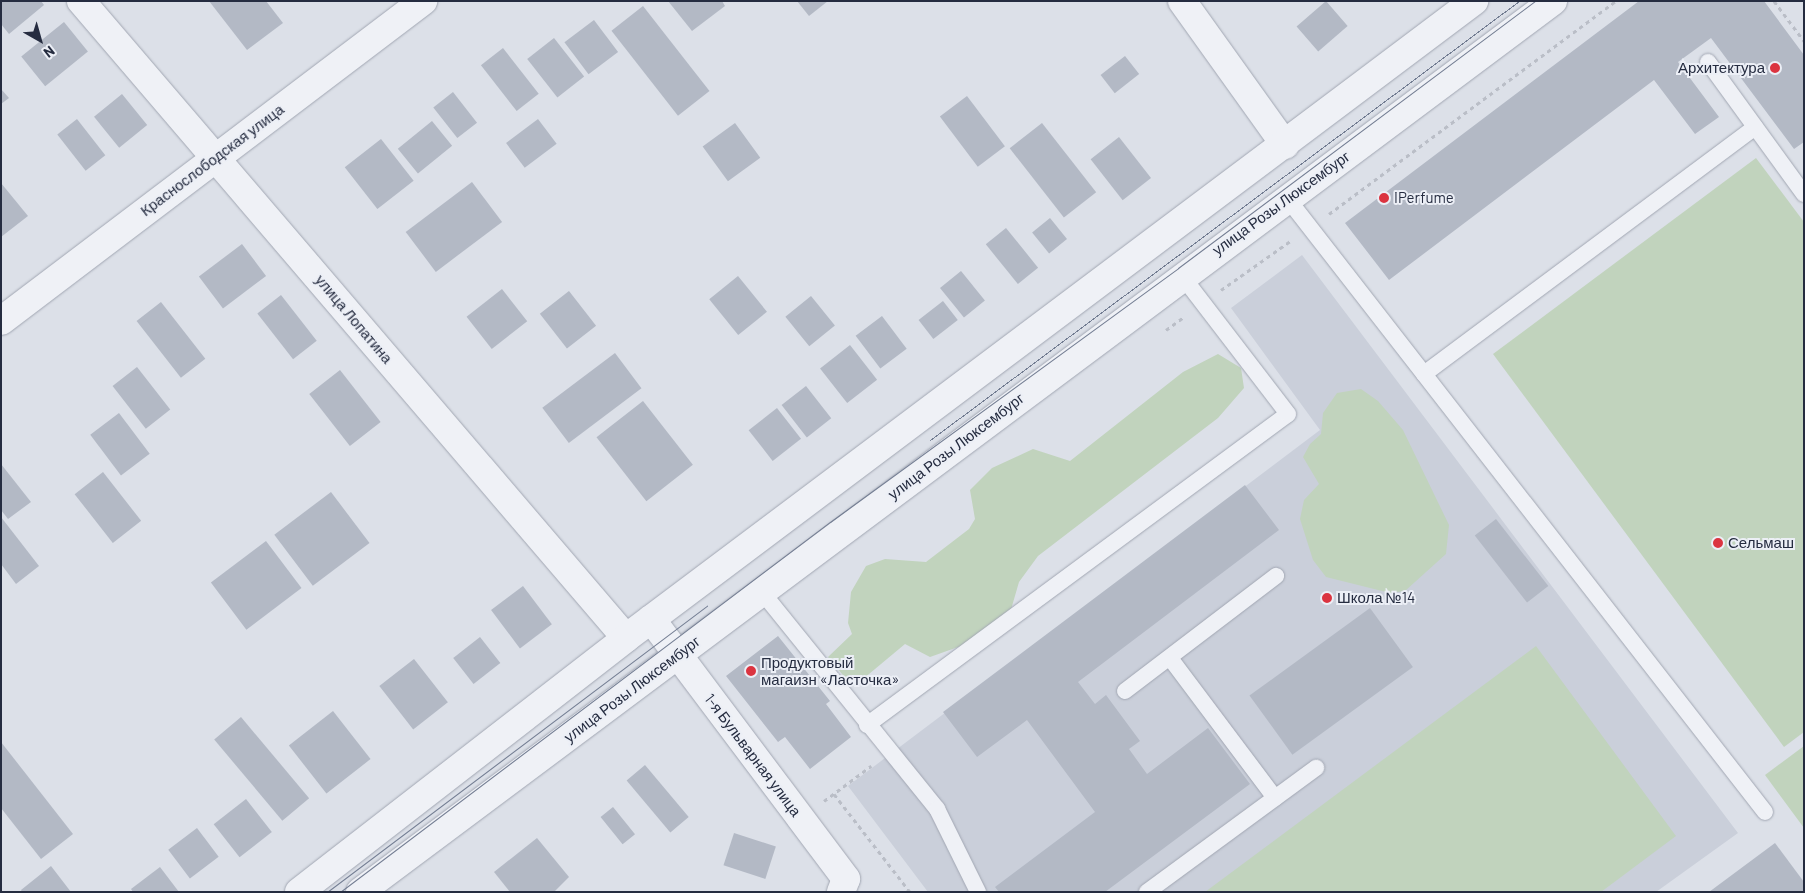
<!DOCTYPE html>
<meta charset="utf-8">
<style>
body{margin:0}
#map{position:relative;width:1805px;height:893px;overflow:hidden;background:#dce0e8;font-family:Barlow,sans-serif}
div>[style]{position:absolute}
.built>*{inset:0;background:#cacfda}
.green>*{inset:0;background:#c1d3bd}
.building>*{inset:0;background:#b3b9c5;transform-origin:0 0}
.path>*{height:3px;margin-top:-1.5px;transform-origin:0;background:repeating-linear-gradient(90deg,#babec7 0 4px,transparent 0 8px)}
.roads{filter:drop-shadow(0 0 1px #a1a6b2) drop-shadow(0 0 1px #a1a6b2)}
.service>*{height:16px;margin:-8px;padding:0 8px;transform-origin:8px;border-radius:8px;background:#eff1f6}
.minor>*{height:28px;margin:-14px;padding:0 14px;transform-origin:14px;border-radius:14px;background:#eff1f6}
.tertiary>*{height:28px;margin:-14px;padding:0 14px;transform-origin:14px;border-radius:14px;background:#eff1f6}
.tram>*{height:1px;margin:-0.5px;padding:0 0.5px;transform-origin:0.5px;border-radius:0.5px;background:#747e93}
.dots>*{width:14px;height:14px;translate:-50% -50%;box-sizing:border-box;border:2px solid #eceff6;border-radius:50%}
span{translate:-50% -50%;white-space:nowrap;text-align:center;line-height:1.15;-webkit-text-stroke:4px #eceff6;paint-order:stroke}
.poi-label{font-size:15px;color:#252c40}
.right{translate:-100% -50%;text-align:right}
.left{translate:0 -50%;text-align:left}
.street-label{font-size:15px;color:#252c40}
.frame{position:absolute;inset:0;border:2px solid #252c40;pointer-events:none}
.north{position:absolute;left:15px;top:15px;width:50px;height:50px;-webkit-text-stroke:4px #eceff6;paint-order:stroke;rotate:142deg;font-size:14px;font-weight:700;line-height:20px;text-align:center;color:#252c40}
.north::after{content:'';display:block;margin:auto;width:18px;height:22px;background:#252c40;clip-path:polygon(50% 0,100% 100%,50% 72%,0 100%)}
</style>
<div id="map">
<div class="built">
<i style="clip-path:polygon(1302px 255px,1738px 833px,1656px 892px,928px 892px,848px 786px,1320px 430px,1231px 308px)"></i>
</div>
<div class="green">
<i style="clip-path:polygon(1756px 158px,1804px 222px,1804px 732px,1784px 747px,1493px 354px)"></i>
<i style="clip-path:polygon(1218px 354px,1241px 368px,1244px 388px,1218px 418px,1038px 556px,1019px 582px,1010px 613px,975px 641px,930px 657px,905px 644px,863px 679px,847px 680px,828px 657px,852px 634px,848px 623px,851px 592px,866px 566px,885px 559px,926px 562px,969px 529px,975px 519px,970px 490px,992px 468px,1033px 449px,1070px 461px,1183px 372px)"></i>
<i style="clip-path:polygon(1361px 389px,1378px 401px,1403px 430px,1449px 525px,1446px 554px,1405px 591px,1390px 593px,1326px 577px,1313px 560px,1300px 519px,1304px 500px,1319px 484px,1303px 457px,1310px 444px,1321px 434px,1323px 413px,1337px 393px)"></i>
<i style="clip-path:polygon(1536px 646px,1676px 836px,1601px 892px,1205px 892px)"></i>
<i style="clip-path:polygon(1804px 746px,1804px 828px,1765px 775px)"></i>
</div>
<div class="building">
<i style="clip-path:polygon(1px 1px,41px 1px,44px 5px,9px 34px,1px 24px)"></i>
<i style="clip-path:polygon(209px 1px,266px 1px,283px 23px,247px 50px)"></i>
<i style="clip-path:polygon(668px 1px,722px 1px,725px 6px,692px 31px)"></i>
<i style="clip-path:polygon(797px 1px,828px 1px,809px 16px)"></i>
<i style="left:1326px;top:1px;width:33px;height:39px;rotate:49deg"></i>
<i style="clip-path:polygon(1639px 1px,1764px 1px,1804px 55px,1804px 142px,1794px 149px,1711px 38px,1678px 62px,1719px 117px,1695px 134px,1654px 80px,1389px 280px,1345px 223px)"></i>
<i style="left:643px;top:6px;width:108px;height:40px;rotate:52deg"></i>
<i style="left:594px;top:20px;width:40px;height:37px;rotate:53deg"></i>
<i style="left:64px;top:22px;width:38px;height:55px;rotate:51deg"></i>
<i style="left:554px;top:38px;width:49px;height:34px;rotate:52deg"></i>
<i style="left:503px;top:48px;width:58px;height:28px;rotate:52deg"></i>
<i style="left:1125px;top:56px;width:23px;height:31px;rotate:52deg"></i>
<i style="clip-path:polygon(1px 89px,9px 98px,1px 104px)"></i>
<i style="left:453px;top:92px;width:39px;height:25px;rotate:52deg"></i>
<i style="left:122px;top:94px;width:40px;height:36px;rotate:51deg"></i>
<i style="left:967px;top:96px;width:63px;height:34px;rotate:53deg"></i>
<i style="left:77px;top:119px;width:46px;height:25px;rotate:52deg"></i>
<i style="left:538px;top:119px;width:31px;height:40px;rotate:53deg"></i>
<i style="left:432px;top:121px;width:32px;height:44px;rotate:51deg"></i>
<i style="left:735px;top:123px;width:43px;height:40px;rotate:54deg"></i>
<i style="left:1042px;top:123px;width:88px;height:41px;rotate:52deg"></i>
<i style="left:1119px;top:137px;width:52px;height:36px;rotate:52deg"></i>
<i style="left:381px;top:139px;width:53px;height:46px;rotate:52deg"></i>
<i style="left:472px;top:182px;width:50px;height:83px;rotate:53deg"></i>
<i style="clip-path:polygon(1px 183px,28px 216px,1px 237px)"></i>
<i style="left:1050px;top:218px;width:27px;height:23px;rotate:51deg"></i>
<i style="left:1006px;top:228px;width:51px;height:26px;rotate:51deg"></i>
<i style="left:242px;top:244px;width:40px;height:54px;rotate:53deg"></i>
<i style="left:961px;top:271px;width:38px;height:27px;rotate:51deg"></i>
<i style="left:738px;top:276px;width:46px;height:37px;rotate:51deg"></i>
<i style="left:502px;top:289px;width:41px;height:45px;rotate:52deg"></i>
<i style="left:569px;top:291px;width:44px;height:37px;rotate:52deg"></i>
<i style="left:281px;top:295px;width:58px;height:30px;rotate:52deg"></i>
<i style="left:811px;top:296px;width:38px;height:33px;rotate:51deg"></i>
<i style="left:943px;top:301px;width:24px;height:31px;rotate:52deg"></i>
<i style="left:161px;top:302px;width:72px;height:31px;rotate:52deg"></i>
<i style="left:882px;top:316px;width:41px;height:33px;rotate:53deg"></i>
<i style="left:850px;top:345px;width:44px;height:38px;rotate:52deg"></i>
<i style="left:615px;top:353px;width:44px;height:91px;rotate:53deg"></i>
<i style="left:137px;top:367px;width:54px;height:31px;rotate:52deg"></i>
<i style="left:340px;top:370px;width:66px;height:39px;rotate:52deg"></i>
<i style="left:806px;top:386px;width:41px;height:31px;rotate:52deg"></i>
<i style="left:643px;top:401px;width:81px;height:59px;rotate:52deg"></i>
<i style="left:777px;top:408px;width:39px;height:36px;rotate:52deg"></i>
<i style="left:119px;top:413px;width:51px;height:36px;rotate:53deg"></i>
<i style="clip-path:polygon(1px 464px,31px 502px,8px 519px,1px 510px)"></i>
<i style="left:103px;top:472px;width:62px;height:36px;rotate:52deg"></i>
<i style="clip-path:polygon(1245px 485px,1279px 530px,1078px 682px,1095px 704px,1106px 695px,1140px 741px,1129px 749px,1147px 774px,1208px 728px,1250px 784px,1105px 892px,999px 892px,995px 887px,1095px 812px,1027px 720px,977px 757px,943px 712px)"></i>
<i style="left:331px;top:492px;width:64px;height:71px;rotate:53deg"></i>
<i style="clip-path:polygon(1px 517px,39px 566px,16px 584px,1px 564px)"></i>
<i style="left:1496px;top:519px;width:85px;height:27px;rotate:52deg"></i>
<i style="left:266px;top:541px;width:59px;height:69px;rotate:53deg"></i>
<i style="left:523px;top:586px;width:48px;height:40px;rotate:53deg"></i>
<i style="left:1370px;top:608px;width:73px;height:149px;rotate:54deg"></i>
<i style="clip-path:polygon(778px 636px,830px 701px,826px 704px,851px 737px,810px 769px,785px 737px,778px 742px,726px 676px)"></i>
<i style="left:480px;top:637px;width:33px;height:34px;rotate:52deg"></i>
<i style="left:414px;top:659px;width:55px;height:44px;rotate:52deg"></i>
<i style="left:333px;top:711px;width:61px;height:56px;rotate:52deg"></i>
<i style="left:241px;top:717px;width:106px;height:35px;rotate:50deg"></i>
<i style="clip-path:polygon(1px 742px,73px 834px,41px 859px,1px 808px)"></i>
<i style="left:645px;top:765px;width:68px;height:24px;rotate:50deg"></i>
<i style="left:246px;top:799px;width:42px;height:41px;rotate:52deg"></i>
<i style="left:613px;top:807px;width:35px;height:16px;rotate:51deg"></i>
<i style="left:197px;top:828px;width:36px;height:36px;rotate:53deg"></i>
<i style="left:734px;top:833px;width:44px;height:34px;rotate:18deg"></i>
<i style="clip-path:polygon(537px 838px,569px 877px,554px 892px,510px 892px,494px 872px)"></i>
<i style="clip-path:polygon(1775px 843px,1804px 882px,1804px 892px,1709px 892px)"></i>
<i style="clip-path:polygon(51px 866px,71px 892px,22px 892px,21px 890px)"></i>
<i style="clip-path:polygon(160px 867px,179px 892px,133px 892px,131px 889px)"></i>
</div>
<div class="path">
<i style="left:1774px;top:1px;width:50px;rotate:53.1deg"></i>
<i style="left:1329px;top:214px;width:357px;rotate:-36.6deg"></i>
<i style="left:1221px;top:290px;width:87px;rotate:-35.2deg"></i>
<i style="left:1166px;top:330px;width:22px;rotate:-36deg"></i>
<i style="left:834px;top:794px;width:124px;rotate:52.2deg"></i>
<i style="left:824px;top:801px;width:59px;rotate:-36.7deg"></i>
</div>
<div class="roads">
<div class="service">
<i style="left:1708px;top:62px;width:163px;rotate:54deg"></i>
<i style="left:1287px;top:198px;width:778px;rotate:52.1deg"></i>
<i style="left:1424px;top:374px;width:413px;rotate:-36.7deg"></i>
<i style="left:762px;top:592px;width:279px;rotate:51.1deg"></i>
<i style="left:937px;top:809px;width:93px;rotate:63.7deg"></i>
<i style="left:1170px;top:658px;width:175px;rotate:53.1deg"></i>
<i style="left:1125px;top:691px;width:190px;rotate:-37.3deg"></i>
<i style="left:867px;top:725px;width:523px;rotate:-36.45deg"></i>
<i style="left:1288px;top:414px;width:174px;rotate:-127.5deg"></i>
<i style="left:1147px;top:892px;width:210px;rotate:-36.3deg"></i>
</div>
<div class="minor">
<i style="left:81px;top:1px;width:838px;rotate:49.45deg"></i>
<i style="left:1182px;top:1px;width:177px;rotate:54.4deg"></i>
<i style="left:1px;top:321px;width:530px;rotate:-37.17deg"></i>
<i style="left:651px;top:619px;width:325px;rotate:53.1deg"></i>
<i style="left:846px;top:879px;width:14px;rotate:111deg"></i>
</div>
<div class="tertiary">
<i style="left:299px;top:892px;width:414px;rotate:-37.8deg"></i>
<i style="left:626px;top:638px;width:1061px;rotate:-36.91deg"></i>
<i style="left:360px;top:892px;width:1489px;rotate:-36.75deg"></i>
</div>
</div>
<div class="tram">
<i style="left:930px;top:440px;width:735px;rotate:-36.7deg"></i>
<i style="left:327px;top:892px;width:476px;rotate:-37deg"></i>
<i style="left:340px;top:892px;width:614px;rotate:-37.06deg"></i>
<i style="left:830px;top:522px;width:431px;rotate:-36.1deg"></i>
<i style="left:1178px;top:268px;width:446px;rotate:-36.8deg"></i>
</div>
<div class="dots">
<i style="left:1775px;top:68px;background:#db3440"></i>
<i style="left:1384px;top:198px;background:#db3440"></i>
<i style="left:1718px;top:543px;background:#db3440"></i>
<i style="left:1327px;top:598px;background:#db3440"></i>
<i style="left:751px;top:671px;background:#db3440"></i>
</div>
<div class="poi-label">
<span class="right" style="left:1765px;top:68px">Архитектура</span>
<span class="left" style="left:1394px;top:198px">IPerfume</span>
<span class="left" style="left:1728px;top:543px">Сельмаш</span>
<span class="left" style="left:1337px;top:598px">Школа №14</span>
<span class="left" style="left:761px;top:671px">Продуктовый<br>магаизн «Ласточка»</span>
</div>
<div class="street-label">
<span style="left:212px;top:160px;rotate:-37deg">Краснослободская улица</span>
<span style="left:1281px;top:203px;rotate:-36deg">улица Розы Люксембург</span>
<span style="left:354px;top:319px;rotate:50deg">улица Лопатина</span>
<span style="left:956px;top:446px;rotate:-37deg">улица Розы Люксембург</span>
<span style="left:632px;top:689px;rotate:-37deg">улица Розы Люксембург</span>
<span style="left:753px;top:755px;rotate:53deg">1-я Бульварная улица</span>
</div>
<div class="frame"></div>
<div class="north">N</div>
</div>
